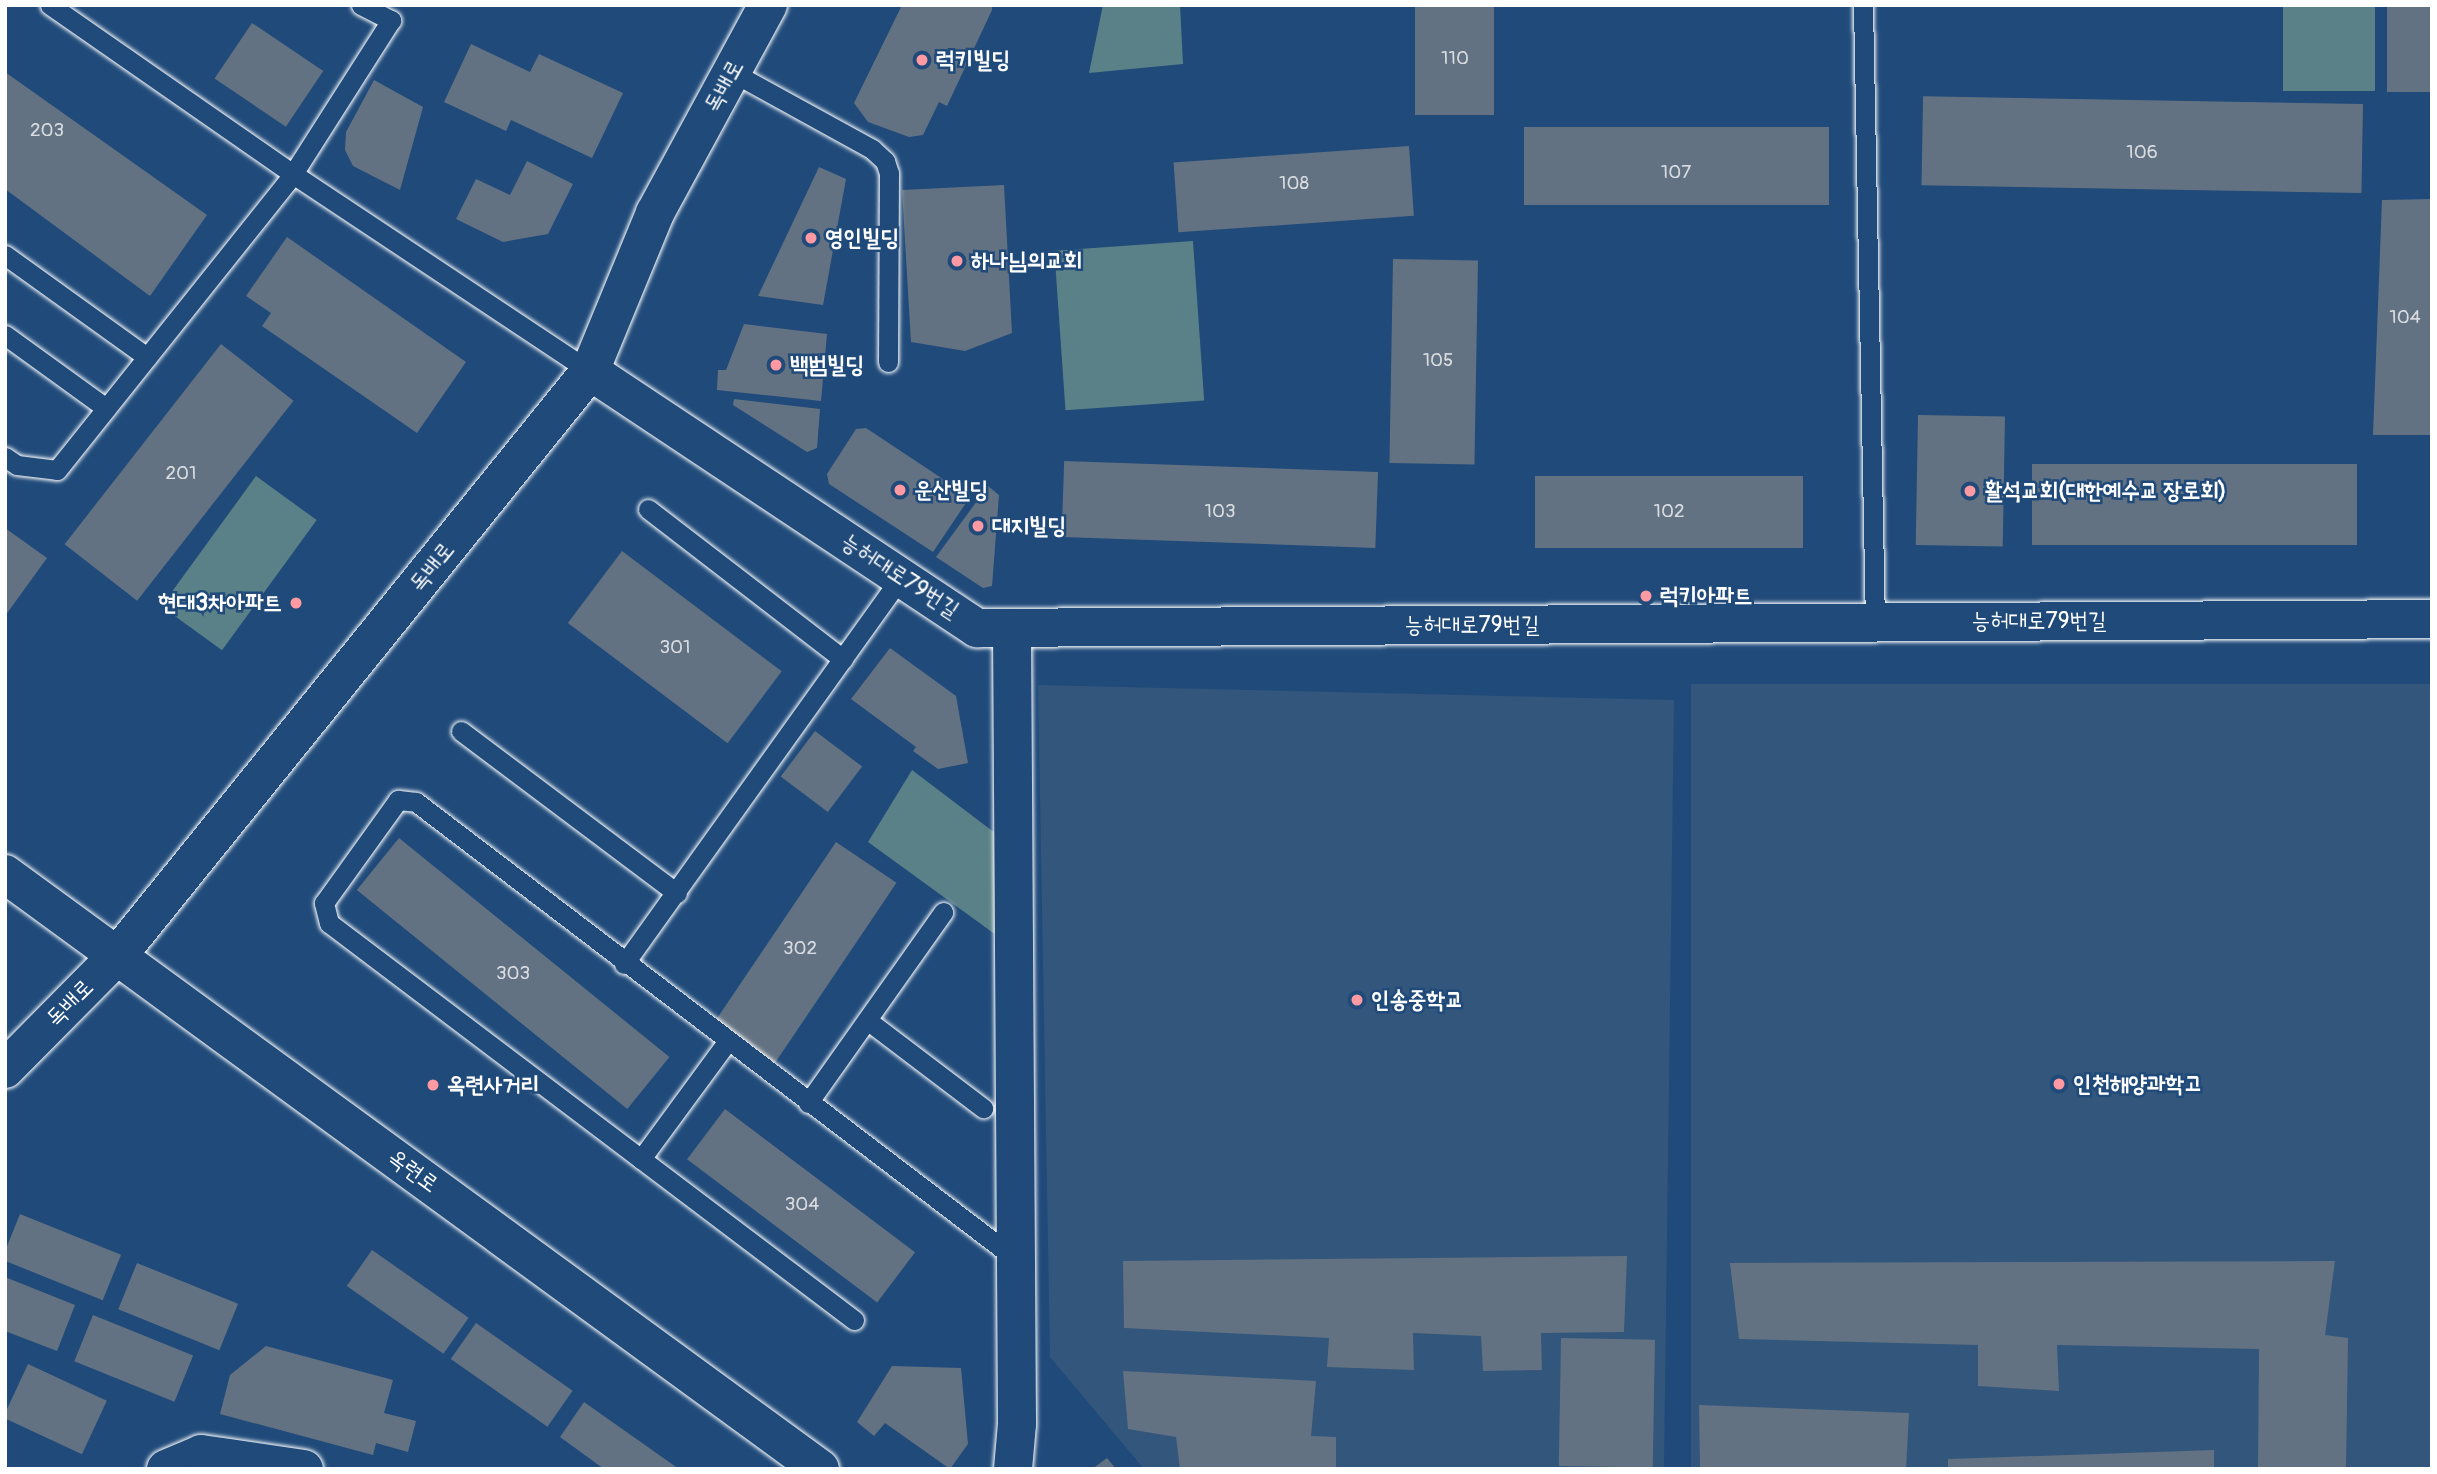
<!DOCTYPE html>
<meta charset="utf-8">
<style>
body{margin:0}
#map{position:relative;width:2437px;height:1474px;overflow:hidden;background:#1f4a7a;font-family:Pangolin,"Poor Story",sans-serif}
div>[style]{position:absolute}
.built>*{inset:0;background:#33567c;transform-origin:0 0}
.green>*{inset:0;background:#5a8187;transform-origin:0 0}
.building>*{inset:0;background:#637282;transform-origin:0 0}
.roads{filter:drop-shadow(0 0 2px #fff) drop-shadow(0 0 2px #fff)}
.lane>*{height:19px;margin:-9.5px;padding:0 9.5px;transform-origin:9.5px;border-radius:9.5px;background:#1f4a7a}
.street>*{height:38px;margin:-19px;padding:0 19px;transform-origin:19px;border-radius:19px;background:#1f4a7a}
.secondary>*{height:38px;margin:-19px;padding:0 19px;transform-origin:19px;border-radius:19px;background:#1f4a7a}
.dots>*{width:19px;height:19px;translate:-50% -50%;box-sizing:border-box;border:4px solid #1f4a7a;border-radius:50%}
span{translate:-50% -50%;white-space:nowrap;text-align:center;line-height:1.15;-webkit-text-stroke:5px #1f4a7a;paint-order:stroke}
.number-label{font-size:19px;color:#d8dce0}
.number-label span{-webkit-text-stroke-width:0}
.poi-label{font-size:23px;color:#fff;font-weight:700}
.left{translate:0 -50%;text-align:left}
.right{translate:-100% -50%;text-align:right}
.street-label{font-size:23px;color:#fff}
.frame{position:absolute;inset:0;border:7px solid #fff;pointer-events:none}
</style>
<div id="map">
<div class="built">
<i style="left:2432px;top:684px;width:785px;height:741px;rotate:90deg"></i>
<i style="clip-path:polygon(1038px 685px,1674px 700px,1664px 1469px,1144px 1469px,1050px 1357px)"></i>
</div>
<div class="green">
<i style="clip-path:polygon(1103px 5px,1180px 5px,1183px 64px,1089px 73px)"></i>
<i style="left:2283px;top:5px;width:92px;height:86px"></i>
<i style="left:1193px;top:241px;width:160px;height:139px;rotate:86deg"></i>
<i style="left:256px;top:476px;width:75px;height:161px;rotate:36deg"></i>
<i style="clip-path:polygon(912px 770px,999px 836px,996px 935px,868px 842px)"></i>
</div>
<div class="building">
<i style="clip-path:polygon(902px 5px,992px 5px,992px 10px,947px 106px,939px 102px,923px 135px,909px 137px,868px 122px,854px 103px)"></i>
<i style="left:1415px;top:5px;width:79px;height:110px"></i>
<i style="left:2387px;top:5px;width:45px;height:87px"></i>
<i style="left:252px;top:23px;width:86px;height:67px;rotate:34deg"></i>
<i style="clip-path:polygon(471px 44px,530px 72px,539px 54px,623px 93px,592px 158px,511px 120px,506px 131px,444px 102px)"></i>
<i style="clip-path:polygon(5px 72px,207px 215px,150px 296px,5px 189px)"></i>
<i style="clip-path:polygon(374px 80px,423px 107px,400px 190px,353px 166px,345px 150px,346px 132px)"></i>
<i style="left:2363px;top:104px;width:89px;height:440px;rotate:91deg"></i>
<i style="left:1829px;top:127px;width:78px;height:305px;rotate:90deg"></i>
<i style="left:1409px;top:146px;width:70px;height:236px;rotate:86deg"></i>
<i style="clip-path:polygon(527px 161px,573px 184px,548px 234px,503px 242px,456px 219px,476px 179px,510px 195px)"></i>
<i style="clip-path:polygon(819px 167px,846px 179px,823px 305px,758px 296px)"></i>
<i style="clip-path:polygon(1004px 185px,1012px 333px,965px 351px,911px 342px,902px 190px)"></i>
<i style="clip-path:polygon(2432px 199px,2432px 435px,2373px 435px,2382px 200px)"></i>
<i style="clip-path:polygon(287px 237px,466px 362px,417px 433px,262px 326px,271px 313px,246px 296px)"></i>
<i style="left:1393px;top:259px;width:85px;height:204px;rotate:1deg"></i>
<i style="clip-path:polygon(744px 324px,827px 334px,821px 401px,717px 390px,718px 370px,726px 370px)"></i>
<i style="left:221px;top:344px;width:92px;height:254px;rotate:38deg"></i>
<i style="clip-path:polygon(734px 399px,820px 409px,817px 448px,807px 452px,733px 405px)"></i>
<i style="left:1918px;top:415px;width:87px;height:130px;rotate:1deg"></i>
<i style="clip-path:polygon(866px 428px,970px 497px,933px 552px,829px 484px,827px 474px,856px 429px)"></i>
<i style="left:2357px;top:464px;width:81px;height:325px;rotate:90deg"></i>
<i style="left:1378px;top:472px;width:76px;height:314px;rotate:92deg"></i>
<i style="left:1535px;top:476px;width:268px;height:72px"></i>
<i style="clip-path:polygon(988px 486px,999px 495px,992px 586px,983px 588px,936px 557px)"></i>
<i style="clip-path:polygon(5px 528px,47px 558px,5px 616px)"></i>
<i style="left:622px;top:551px;width:200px;height:90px;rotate:37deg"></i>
<i style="clip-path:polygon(890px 648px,956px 696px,968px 763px,938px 769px,913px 751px,916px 747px,851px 699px)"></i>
<i style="left:815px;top:731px;width:59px;height:57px;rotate:37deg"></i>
<i style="left:399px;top:838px;width:348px;height:67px;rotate:39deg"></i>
<i style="left:836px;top:842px;width:73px;height:218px;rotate:34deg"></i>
<i style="left:725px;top:1109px;width:238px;height:63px;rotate:37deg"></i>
<i style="left:20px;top:1214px;width:109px;height:49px;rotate:22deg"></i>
<i style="left:372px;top:1250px;width:118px;height:44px;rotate:35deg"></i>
<i style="clip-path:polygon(1627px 1256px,1624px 1332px,1541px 1333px,1542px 1370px,1483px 1371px,1481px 1336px,1413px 1333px,1414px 1370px,1327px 1367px,1329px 1338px,1124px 1328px,1123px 1261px)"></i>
<i style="clip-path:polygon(2335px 1261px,2325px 1335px,2348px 1338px,2346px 1469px,2258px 1469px,2259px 1349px,2057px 1345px,2059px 1391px,1978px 1386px,1978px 1345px,1739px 1339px,1730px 1263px)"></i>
<i style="left:137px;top:1263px;width:109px;height:50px;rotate:22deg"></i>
<i style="clip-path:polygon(5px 1277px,75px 1305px,57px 1351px,5px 1331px)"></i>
<i style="left:93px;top:1315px;width:108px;height:50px;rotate:22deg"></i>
<i style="left:476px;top:1323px;width:118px;height:44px;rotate:35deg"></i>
<i style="left:1561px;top:1338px;width:94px;height:128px;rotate:1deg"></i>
<i style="clip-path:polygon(266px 1346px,393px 1380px,384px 1413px,416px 1421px,408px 1452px,376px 1443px,373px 1455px,220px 1414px,230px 1375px)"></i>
<i style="left:28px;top:1364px;width:87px;height:59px;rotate:25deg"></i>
<i style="clip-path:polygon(892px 1366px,961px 1368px,968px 1444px,950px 1469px,885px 1423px,874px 1436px,857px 1422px)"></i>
<i style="clip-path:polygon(1123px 1371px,1316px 1381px,1311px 1436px,1336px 1437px,1336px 1469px,1180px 1469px,1176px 1437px,1128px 1429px)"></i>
<i style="clip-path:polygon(584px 1402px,679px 1469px,604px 1469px,560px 1437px)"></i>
<i style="clip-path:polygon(1699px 1405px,1909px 1413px,1906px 1469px,1700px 1469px)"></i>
<i style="clip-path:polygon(2214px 1450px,2214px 1469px,1948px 1469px,1948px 1459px)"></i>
<i style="clip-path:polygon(1107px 1458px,1116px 1469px,1092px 1469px)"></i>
</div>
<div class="roads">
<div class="lane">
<i style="left:361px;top:5px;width:34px;rotate:27deg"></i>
<i style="left:391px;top:20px;width:183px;rotate:122.5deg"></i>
<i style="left:293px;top:174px;width:356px;rotate:33.6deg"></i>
<i style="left:1863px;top:5px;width:617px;rotate:88.89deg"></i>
<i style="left:732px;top:72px;width:160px;rotate:28.8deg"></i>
<i style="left:872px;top:149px;width:18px;rotate:43deg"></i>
<i style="left:885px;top:161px;width:13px;rotate:72deg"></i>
<i style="left:889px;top:173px;width:189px;rotate:90.3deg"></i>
<i style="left:5px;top:255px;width:175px;rotate:35.7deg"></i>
<i style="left:5px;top:335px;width:125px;rotate:35.9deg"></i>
<i style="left:5px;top:457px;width:14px;rotate:34deg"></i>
<i style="left:17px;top:465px;width:40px;rotate:7.1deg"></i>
<i style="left:57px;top:470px;width:379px;rotate:-51.4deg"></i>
<i style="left:293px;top:174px;width:296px;rotate:-145.2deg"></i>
<i style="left:648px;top:509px;width:246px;rotate:37.6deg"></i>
<i style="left:461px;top:731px;width:270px;rotate:36.9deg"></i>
<i style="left:624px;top:964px;width:476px;rotate:-54.4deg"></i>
<i style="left:867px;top:1020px;width:146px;rotate:37.2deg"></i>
<i style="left:808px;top:1103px;width:234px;rotate:-54.7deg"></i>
<i style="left:641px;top:1159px;width:145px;rotate:-53.7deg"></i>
<i style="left:854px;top:1320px;width:658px;rotate:-142.9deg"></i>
<i style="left:329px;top:923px;width:21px;rotate:-104deg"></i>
<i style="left:324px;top:903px;width:127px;rotate:-54.3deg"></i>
<i style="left:398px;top:800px;width:18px;rotate:6deg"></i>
<i style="left:416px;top:802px;width:754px;rotate:37.3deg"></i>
</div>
<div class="street">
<i style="left:590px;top:371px;width:465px;rotate:33.6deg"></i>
<i style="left:977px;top:628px;width:1455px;rotate:-0.35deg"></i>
<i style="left:1012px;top:628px;width:796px;rotate:89.64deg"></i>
<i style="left:1017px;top:1424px;width:45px;rotate:95.1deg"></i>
<i style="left:166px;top:1469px;width:38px;rotate:-23deg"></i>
<i style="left:201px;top:1454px;width:104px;rotate:8.3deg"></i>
</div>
<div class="secondary">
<i style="left:5px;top:874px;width:1009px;rotate:36.13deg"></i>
<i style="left:5px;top:1069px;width:161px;rotate:-45.3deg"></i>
<i style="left:118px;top:955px;width:751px;rotate:-51.05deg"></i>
<i style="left:590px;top:371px;width:171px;rotate:-67.6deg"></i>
<i style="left:655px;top:213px;width:237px;rotate:-61.5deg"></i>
</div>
</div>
<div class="dots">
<i style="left:922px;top:60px;background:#ff9aa2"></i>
<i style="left:811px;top:238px;background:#ff9aa2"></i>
<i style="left:957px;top:261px;background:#ff9aa2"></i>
<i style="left:776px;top:365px;background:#ff9aa2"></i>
<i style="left:900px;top:490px;background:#ff9aa2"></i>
<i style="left:1970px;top:491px;background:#ff9aa2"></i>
<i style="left:978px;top:526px;background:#ff9aa2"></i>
<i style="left:1646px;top:596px;background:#ff9aa2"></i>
<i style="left:296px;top:603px;background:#ff9aa2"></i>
<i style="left:1357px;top:1000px;background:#ff9aa2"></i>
<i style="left:2059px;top:1084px;background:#ff9aa2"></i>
<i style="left:433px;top:1085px;background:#ff9aa2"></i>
</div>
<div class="number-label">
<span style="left:1455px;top:59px">110</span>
<span style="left:47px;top:131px">203</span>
<span style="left:2142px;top:153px">106</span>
<span style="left:1676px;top:173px">107</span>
<span style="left:1294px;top:184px">108</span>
<span style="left:2405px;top:318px">104</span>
<span style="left:1438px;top:361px">105</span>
<span style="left:181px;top:474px">201</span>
<span style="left:1220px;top:512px">103</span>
<span style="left:1669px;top:512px">102</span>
<span style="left:675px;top:648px">301</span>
<span style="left:800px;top:949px">302</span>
<span style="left:513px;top:974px">303</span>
<span style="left:802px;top:1205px">304</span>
</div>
<div class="poi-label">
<span class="left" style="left:936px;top:60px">럭키빌딩</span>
<span class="left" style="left:825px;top:238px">영인빌딩</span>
<span class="left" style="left:971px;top:261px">하나님의교회</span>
<span class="left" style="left:790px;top:365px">백범빌딩</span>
<span class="left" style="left:914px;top:490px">운산빌딩</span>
<span class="left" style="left:1984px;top:491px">활석교회(대한예수교 장로회)</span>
<span class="left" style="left:992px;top:526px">대지빌딩</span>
<span class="left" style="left:1660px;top:596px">럭키아파트</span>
<span class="right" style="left:282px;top:603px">현대3차아파트</span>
<span class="left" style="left:1371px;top:1000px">인송중학교</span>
<span class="left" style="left:2073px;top:1084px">인천해양과학고</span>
<span class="left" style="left:447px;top:1085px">옥련사거리</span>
</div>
<div class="street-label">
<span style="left:724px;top:86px;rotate:-61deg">독배로</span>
<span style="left:432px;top:567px;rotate:-51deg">독배로</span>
<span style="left:900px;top:576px;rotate:33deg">능허대로79번길</span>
<span style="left:2039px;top:621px">능허대로79번길</span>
<span style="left:1472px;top:625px">능허대로79번길</span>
<span style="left:70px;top:1003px;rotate:-45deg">독배로</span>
<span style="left:413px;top:1171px;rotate:36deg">옥련로</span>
</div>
<div class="frame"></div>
</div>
